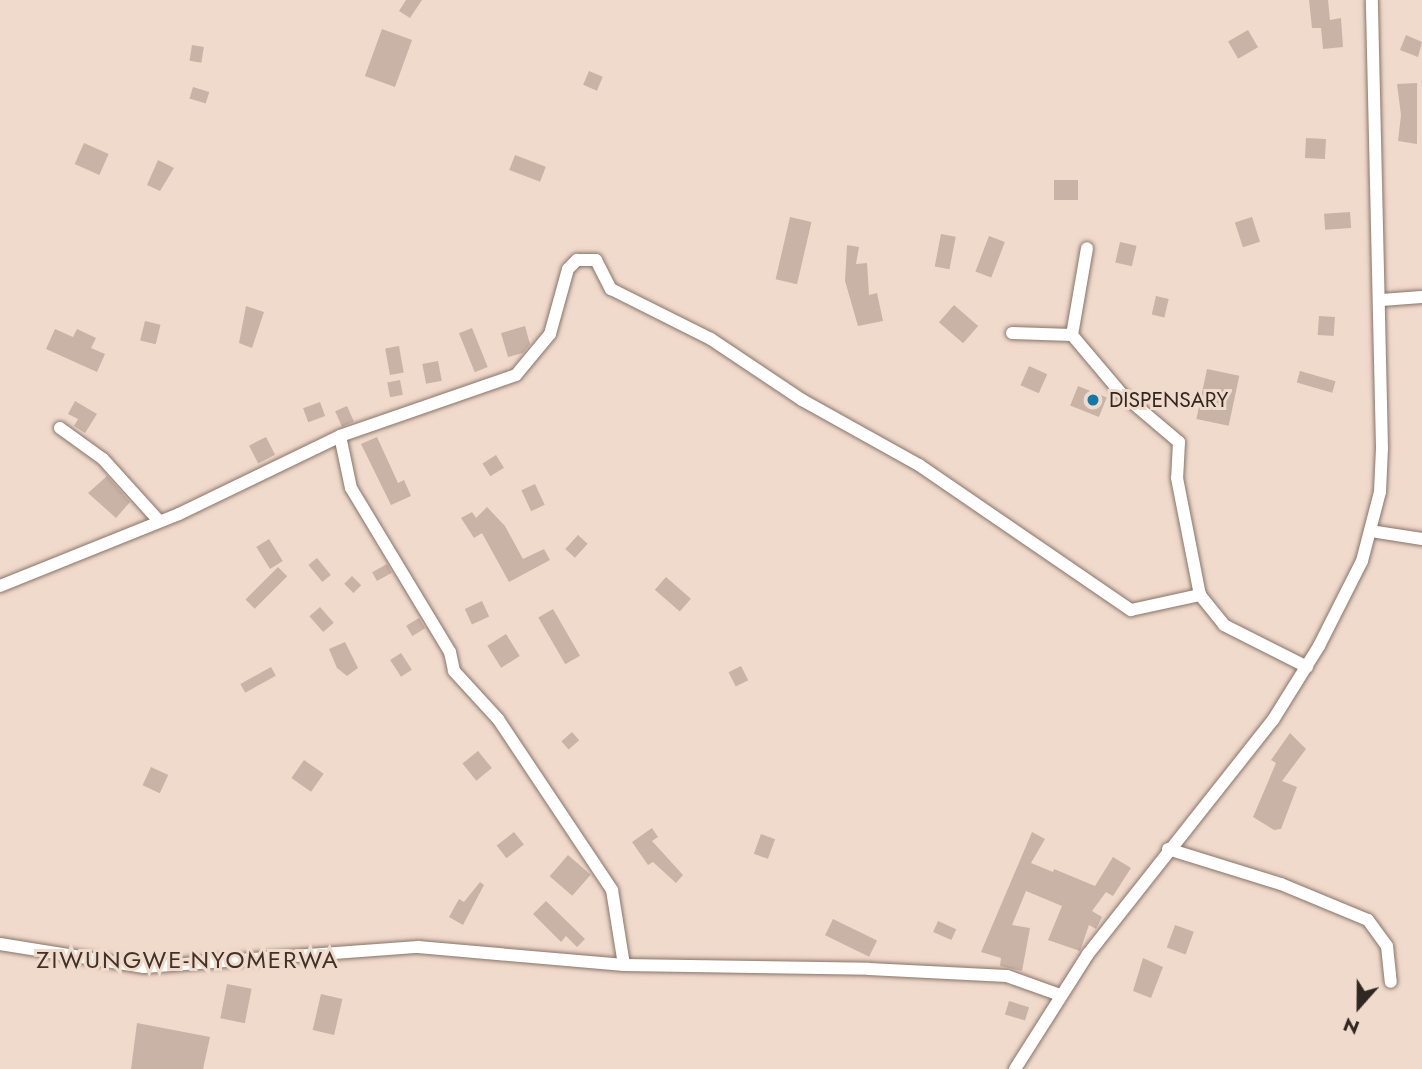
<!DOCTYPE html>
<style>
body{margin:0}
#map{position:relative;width:1422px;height:1069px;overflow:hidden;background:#f0dacc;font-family:Jost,sans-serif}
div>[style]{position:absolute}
.building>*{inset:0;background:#c9b3a6;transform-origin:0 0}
.roads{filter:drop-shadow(0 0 2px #887468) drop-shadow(0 0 2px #887468)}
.street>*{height:12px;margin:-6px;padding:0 6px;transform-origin:6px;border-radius:6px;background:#fff}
.dots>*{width:19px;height:19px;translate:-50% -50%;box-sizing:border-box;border:4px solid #f0dacc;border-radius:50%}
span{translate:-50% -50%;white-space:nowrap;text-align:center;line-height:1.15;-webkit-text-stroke:6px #f0dacc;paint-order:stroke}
.poi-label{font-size:21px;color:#2f2721}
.left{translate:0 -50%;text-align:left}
.quarter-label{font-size:24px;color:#423126;letter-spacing:2px}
.north{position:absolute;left:1324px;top:971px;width:70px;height:70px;-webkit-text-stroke:5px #f0dacc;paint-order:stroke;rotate:201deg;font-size:19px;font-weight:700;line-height:28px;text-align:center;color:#2f2721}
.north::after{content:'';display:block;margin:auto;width:24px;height:32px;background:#2f2721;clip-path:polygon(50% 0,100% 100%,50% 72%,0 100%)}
</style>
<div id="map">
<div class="building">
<i style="clip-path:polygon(406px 0,422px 0,410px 18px,399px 11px)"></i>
<i style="clip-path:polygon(1309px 0,1328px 0,1330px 20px,1341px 18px,1343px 47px,1323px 49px,1321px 28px,1312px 28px)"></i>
<i style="left:382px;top:29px;width:32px;height:50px;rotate:20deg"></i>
<i style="left:1248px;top:30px;width:20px;height:23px;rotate:60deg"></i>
<i style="clip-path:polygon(1406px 35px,1422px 42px,1418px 57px,1400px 50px)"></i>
<i style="left:192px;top:45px;width:12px;height:16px;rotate:9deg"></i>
<i style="left:589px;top:71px;width:15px;height:15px;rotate:23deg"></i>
<i style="clip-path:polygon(1417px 83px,1417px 144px,1398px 141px,1401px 115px,1397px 84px)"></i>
<i style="left:193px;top:87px;width:17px;height:12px;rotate:17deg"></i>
<i style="left:1306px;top:138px;width:20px;height:20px;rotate:3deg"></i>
<i style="left:84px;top:143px;width:27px;height:23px;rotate:24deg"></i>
<i style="left:515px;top:155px;width:33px;height:16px;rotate:21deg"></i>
<i style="clip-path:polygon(158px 160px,174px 168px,160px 191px,147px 185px)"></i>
<i style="left:1054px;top:180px;width:24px;height:20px"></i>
<i style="left:1350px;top:212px;width:16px;height:26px;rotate:86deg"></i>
<i style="left:790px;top:217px;width:22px;height:64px;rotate:13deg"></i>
<i style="left:1252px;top:217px;width:26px;height:18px;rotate:72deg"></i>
<i style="left:941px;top:234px;width:15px;height:33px;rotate:11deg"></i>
<i style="left:989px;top:236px;width:17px;height:38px;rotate:21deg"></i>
<i style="left:1120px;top:242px;width:17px;height:21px;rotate:13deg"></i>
<i style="clip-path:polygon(847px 245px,859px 247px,856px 264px,867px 263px,869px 295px,877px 293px,883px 321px,858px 326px,845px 281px)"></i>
<i style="left:1156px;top:296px;width:13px;height:19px;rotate:13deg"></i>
<i style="left:954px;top:305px;width:32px;height:23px;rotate:41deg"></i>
<i style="clip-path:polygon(246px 306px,264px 312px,252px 348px,239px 343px)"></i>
<i style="left:1319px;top:316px;width:16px;height:19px;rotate:4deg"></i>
<i style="left:145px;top:321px;width:16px;height:20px;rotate:14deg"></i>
<i style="clip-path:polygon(525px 326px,530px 344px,523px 353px,508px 357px,501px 333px)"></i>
<i style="left:472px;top:328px;width:42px;height:14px;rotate:68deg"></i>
<i style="clip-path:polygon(55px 329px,73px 337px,77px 329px,96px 338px,91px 348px,105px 354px,97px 372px,46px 349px)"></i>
<i style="left:399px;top:346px;width:27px;height:14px;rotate:80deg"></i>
<i style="left:438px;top:361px;width:20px;height:16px;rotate:79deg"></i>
<i style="left:1029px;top:366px;width:20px;height:21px;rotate:24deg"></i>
<i style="left:1207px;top:369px;width:33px;height:51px;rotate:12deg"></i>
<i style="left:1300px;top:371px;width:37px;height:12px;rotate:16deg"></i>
<i style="left:400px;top:380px;width:15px;height:13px;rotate:79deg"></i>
<i style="left:1078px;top:386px;width:31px;height:21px;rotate:22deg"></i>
<i style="clip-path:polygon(75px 401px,97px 414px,85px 433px,74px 426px,78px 419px,68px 414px)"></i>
<i style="left:320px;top:402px;width:15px;height:18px;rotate:70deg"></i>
<i style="left:347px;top:406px;width:17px;height:13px;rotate:66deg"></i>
<i style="left:266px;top:437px;width:20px;height:19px;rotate:63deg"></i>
<i style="clip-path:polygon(377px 437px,398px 483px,404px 480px,411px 496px,391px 505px,361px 444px)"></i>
<i style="left:496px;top:455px;width:15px;height:16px;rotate:58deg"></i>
<i style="clip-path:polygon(107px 476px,130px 502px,116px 518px,88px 493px)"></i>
<i style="left:535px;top:484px;width:23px;height:15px;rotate:65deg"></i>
<i style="clip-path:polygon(487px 507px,505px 526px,523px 559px,544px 549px,550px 560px,509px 582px,482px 533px,474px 538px,461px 518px,472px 512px,476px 518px)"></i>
<i style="left:578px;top:535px;width:13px;height:19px;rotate:42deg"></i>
<i style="left:269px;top:539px;width:26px;height:15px;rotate:58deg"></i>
<i style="left:317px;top:558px;width:22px;height:11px;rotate:51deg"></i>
<i style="left:387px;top:564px;width:10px;height:17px;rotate:61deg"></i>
<i style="left:278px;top:567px;width:13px;height:46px;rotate:45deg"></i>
<i style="left:352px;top:576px;width:13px;height:11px;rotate:45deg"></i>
<i style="left:666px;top:577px;width:33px;height:17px;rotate:41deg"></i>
<i style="left:482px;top:601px;width:17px;height:19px;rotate:65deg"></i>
<i style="left:320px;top:607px;width:21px;height:14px;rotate:49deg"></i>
<i style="left:553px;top:609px;width:54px;height:17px;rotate:60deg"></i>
<i style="left:419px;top:618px;width:12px;height:15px;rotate:59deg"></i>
<i style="left:506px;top:634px;width:26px;height:22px;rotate:58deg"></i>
<i style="clip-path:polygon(345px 642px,358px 668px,347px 676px,337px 668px,329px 649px)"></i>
<i style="left:401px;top:653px;width:20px;height:13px;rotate:57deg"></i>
<i style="left:741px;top:666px;width:16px;height:14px;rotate:63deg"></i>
<i style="left:271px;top:667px;width:10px;height:35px;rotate:61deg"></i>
<i style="left:572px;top:732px;width:11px;height:14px;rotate:49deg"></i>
<i style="clip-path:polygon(1290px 733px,1306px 749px,1282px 781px,1297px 787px,1281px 829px,1274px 830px,1253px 817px,1276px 763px,1271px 760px)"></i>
<i style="left:478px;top:751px;width:22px;height:20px;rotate:51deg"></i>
<i style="left:304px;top:760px;width:24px;height:22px;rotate:35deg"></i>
<i style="left:151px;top:767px;width:19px;height:20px;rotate:25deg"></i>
<i style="clip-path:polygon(652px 828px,658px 837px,652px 841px,683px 875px,676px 883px,653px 862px,648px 865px,632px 842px)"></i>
<i style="left:514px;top:832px;width:16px;height:22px;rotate:52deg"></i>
<i style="clip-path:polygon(1032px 832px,1045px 839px,1031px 863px,1053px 872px,1054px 869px,1095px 886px,1113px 857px,1131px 868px,1113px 896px,1106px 892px,1092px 911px,1102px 917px,1096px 929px,1089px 925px,1080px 951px,1048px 940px,1062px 906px,1026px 891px,1012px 925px,1030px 928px,1022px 971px,1000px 966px,1001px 958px,981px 952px)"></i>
<i style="left:761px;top:834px;width:15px;height:21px;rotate:20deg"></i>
<i style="left:568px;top:855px;width:30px;height:28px;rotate:41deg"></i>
<i style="clip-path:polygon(480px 882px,484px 885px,463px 925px,449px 917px,459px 899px,464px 902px)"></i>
<i style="clip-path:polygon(546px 901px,585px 939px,577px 947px,566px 936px,561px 942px,533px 914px)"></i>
<i style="left:833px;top:919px;width:49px;height:18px;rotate:26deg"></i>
<i style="left:938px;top:921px;width:20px;height:12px;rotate:24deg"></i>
<i style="left:1175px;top:925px;width:20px;height:24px;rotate:20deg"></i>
<i style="clip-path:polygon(1143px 958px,1163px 967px,1151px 998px,1133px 991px)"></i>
<i style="left:227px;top:984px;width:25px;height:35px;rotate:11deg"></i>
<i style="left:321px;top:994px;width:22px;height:37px;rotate:13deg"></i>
<i style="left:1009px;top:1001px;width:21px;height:14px;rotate:17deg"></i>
<i style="clip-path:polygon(137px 1023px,210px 1037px,203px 1069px,131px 1069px)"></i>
</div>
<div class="roads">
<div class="street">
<i style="left:1381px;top:300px;width:41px;rotate:-4.2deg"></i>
<i style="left:1012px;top:333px;width:60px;rotate:1.9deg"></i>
<i style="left:1072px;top:335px;width:76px;rotate:49.8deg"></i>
<i style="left:1121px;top:393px;width:76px;rotate:40.2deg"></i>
<i style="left:1179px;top:442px;width:36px;rotate:93deg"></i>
<i style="left:1177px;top:478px;width:119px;rotate:78.9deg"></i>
<i style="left:1072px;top:335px;width:88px;rotate:-80.2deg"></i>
<i style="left:60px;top:428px;width:53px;rotate:35.8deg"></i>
<i style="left:103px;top:459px;width:84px;rotate:47.9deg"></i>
<i style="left:340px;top:436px;width:53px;rotate:78.1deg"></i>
<i style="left:351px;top:488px;width:192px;rotate:58.9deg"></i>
<i style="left:450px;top:652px;width:19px;rotate:78deg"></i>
<i style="left:454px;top:671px;width:65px;rotate:47.5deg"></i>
<i style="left:498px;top:719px;width:206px;rotate:56.3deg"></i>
<i style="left:612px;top:890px;width:76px;rotate:80.9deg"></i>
<i style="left:1371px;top:531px;width:52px;rotate:8.9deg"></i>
<i style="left:0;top:586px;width:193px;rotate:-21.9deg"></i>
<i style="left:179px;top:514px;width:179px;rotate:-25.8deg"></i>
<i style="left:340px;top:436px;width:186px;rotate:-19.1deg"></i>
<i style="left:516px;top:375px;width:53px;rotate:-50.3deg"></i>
<i style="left:550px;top:334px;width:67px;rotate:-74.5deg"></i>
<i style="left:568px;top:269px;width:13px;rotate:-45deg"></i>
<i style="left:577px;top:260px;width:19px"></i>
<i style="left:596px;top:260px;width:33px;rotate:63deg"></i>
<i style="left:611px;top:289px;width:112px;rotate:26.6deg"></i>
<i style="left:711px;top:339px;width:110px;rotate:33.8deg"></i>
<i style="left:802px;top:400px;width:134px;rotate:29.1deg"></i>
<i style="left:919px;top:465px;width:257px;rotate:34.4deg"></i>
<i style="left:1131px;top:610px;width:71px;rotate:-12.3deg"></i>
<i style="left:1200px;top:595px;width:38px;rotate:51deg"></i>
<i style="left:1224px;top:625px;width:93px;rotate:26.8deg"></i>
<i style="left:1168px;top:849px;width:118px;rotate:17.2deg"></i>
<i style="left:1281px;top:884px;width:94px;rotate:22.5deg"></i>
<i style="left:1368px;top:920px;width:32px;rotate:54deg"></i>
<i style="left:1387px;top:946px;width:36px;rotate:84deg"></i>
<i style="left:0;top:944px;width:146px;rotate:9.1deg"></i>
<i style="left:144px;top:967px;width:275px;rotate:-4.2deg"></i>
<i style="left:418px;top:947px;width:207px;rotate:5deg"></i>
<i style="left:624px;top:965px;width:245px;rotate:0.9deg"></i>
<i style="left:869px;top:969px;width:138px;rotate:2.9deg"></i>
<i style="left:1007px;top:976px;width:56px;rotate:19.7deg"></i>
<i style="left:1015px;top:1069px;width:136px;rotate:-57.6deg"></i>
<i style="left:1088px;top:954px;width:298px;rotate:-51.7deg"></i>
<i style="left:1273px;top:720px;width:87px;rotate:-58.1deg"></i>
<i style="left:1319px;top:646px;width:95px;rotate:-63.2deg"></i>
<i style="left:1362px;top:561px;width:71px;rotate:-75.4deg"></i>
<i style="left:1380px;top:492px;width:44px;rotate:-87.4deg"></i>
<i style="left:1382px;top:448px;width:448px;rotate:-91.3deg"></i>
</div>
</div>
<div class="dots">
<i style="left:1093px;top:400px;background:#1379a5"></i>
</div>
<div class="poi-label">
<span class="left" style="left:1109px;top:400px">DISPENSARY</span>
</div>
<div class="quarter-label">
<span style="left:188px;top:960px">ZIWUNGWE-NYOMERWA</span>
</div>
<div class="north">N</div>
</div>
